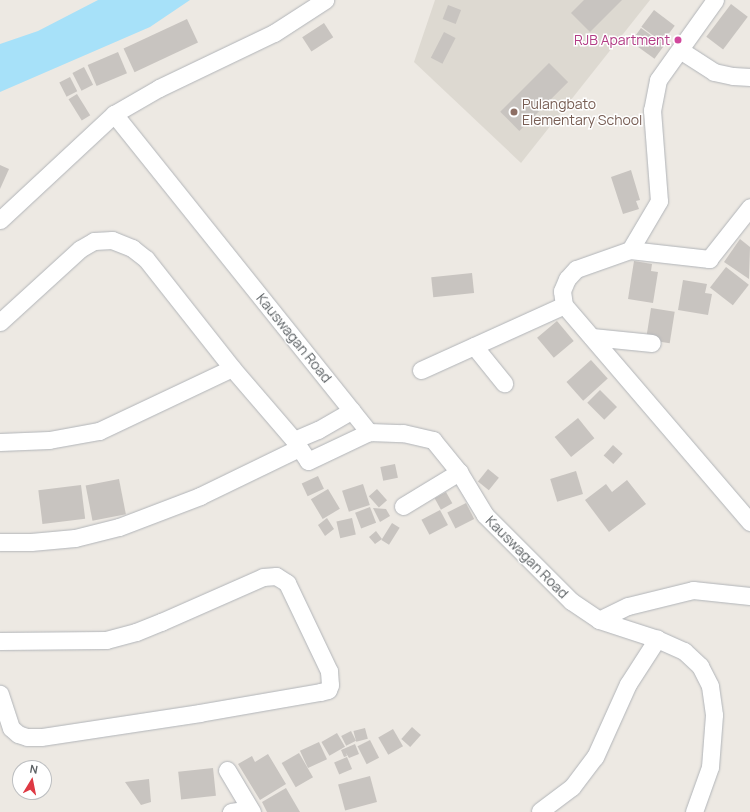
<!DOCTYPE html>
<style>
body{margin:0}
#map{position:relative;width:750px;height:812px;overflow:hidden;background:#ede9e3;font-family:Manrope,sans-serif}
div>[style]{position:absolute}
.education>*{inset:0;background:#ddd9d1}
.water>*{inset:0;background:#a7e1f9}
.building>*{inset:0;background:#c8c4c0;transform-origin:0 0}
.roads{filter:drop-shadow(0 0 1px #b1b4b8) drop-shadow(0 0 1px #b1b4b8)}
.minor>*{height:17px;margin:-8.5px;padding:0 8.5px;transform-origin:8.5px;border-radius:8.5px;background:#fff}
.dots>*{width:11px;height:11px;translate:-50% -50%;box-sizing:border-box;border:2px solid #fff;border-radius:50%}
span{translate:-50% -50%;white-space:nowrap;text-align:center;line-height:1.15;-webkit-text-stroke:3px #fff;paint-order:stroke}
.hotel-label{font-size:14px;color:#b23c85}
.right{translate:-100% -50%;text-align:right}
.education-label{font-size:14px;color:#785e54}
.left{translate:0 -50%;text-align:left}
.street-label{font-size:14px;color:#5b6063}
.north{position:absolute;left:12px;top:760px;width:40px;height:40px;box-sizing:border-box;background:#fff;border:1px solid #bdbfc1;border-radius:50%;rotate:10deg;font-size:11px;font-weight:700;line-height:16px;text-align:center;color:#5b6063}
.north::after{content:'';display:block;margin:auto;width:14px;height:18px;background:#de3943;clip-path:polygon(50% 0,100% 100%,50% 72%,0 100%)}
</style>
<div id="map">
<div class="education">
<i style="clip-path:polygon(435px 0,650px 0,521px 163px,414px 62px)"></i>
</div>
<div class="water">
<i style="clip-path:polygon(98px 0,190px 0,150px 27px,0 92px,0 44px,38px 31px)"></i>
</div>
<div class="building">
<i style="clip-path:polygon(584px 0,622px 0,590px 32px,571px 13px)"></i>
<i style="left:731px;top:4px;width:21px;height:41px;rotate:37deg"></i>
<i style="left:448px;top:5px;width:14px;height:15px;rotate:21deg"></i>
<i style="left:654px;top:10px;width:26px;height:21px;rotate:37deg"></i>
<i style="left:187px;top:19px;width:26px;height:70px;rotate:65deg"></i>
<i style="left:324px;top:23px;width:17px;height:26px;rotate:57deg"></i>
<i style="left:641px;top:28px;width:29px;height:17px;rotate:36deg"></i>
<i style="left:444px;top:32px;width:13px;height:29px;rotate:27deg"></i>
<i style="left:118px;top:52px;width:23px;height:33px;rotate:67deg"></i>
<i style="left:549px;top:63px;width:27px;height:69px;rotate:45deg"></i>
<i style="left:84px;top:67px;width:20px;height:13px;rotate:63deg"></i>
<i style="left:70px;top:77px;width:16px;height:12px;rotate:63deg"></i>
<i style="left:77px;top:94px;width:25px;height:10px;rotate:58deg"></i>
<i style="clip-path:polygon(0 165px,9px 169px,0 189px)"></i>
<i style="clip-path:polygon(631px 170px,640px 200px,636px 201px,639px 209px,623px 214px,611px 177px)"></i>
<i style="clip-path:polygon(740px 239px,750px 247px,749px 279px,724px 262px)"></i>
<i style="clip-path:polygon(634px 261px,652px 264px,651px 271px,658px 272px,653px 303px,628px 299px)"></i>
<i style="left:726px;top:267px;width:29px;height:26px;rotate:38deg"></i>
<i style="left:472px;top:273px;width:20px;height:41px;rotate:84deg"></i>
<i style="clip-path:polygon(683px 280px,707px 284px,705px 293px,712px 294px,708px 315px,678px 310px)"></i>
<i style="left:651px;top:308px;width:24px;height:32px;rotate:9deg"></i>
<i style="left:557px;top:321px;width:26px;height:26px;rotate:50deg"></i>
<i style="left:591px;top:360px;width:25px;height:33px;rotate:48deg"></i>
<i style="left:600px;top:390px;width:24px;height:18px;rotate:45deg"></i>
<i style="left:578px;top:418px;width:26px;height:30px;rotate:51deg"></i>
<i style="left:613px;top:445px;width:13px;height:14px;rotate:42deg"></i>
<i style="left:395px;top:464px;width:14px;height:15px;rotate:78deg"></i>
<i style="left:488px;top:469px;width:14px;height:16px;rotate:39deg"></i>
<i style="left:576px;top:471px;width:24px;height:27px;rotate:73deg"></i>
<i style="left:318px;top:476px;width:14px;height:18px;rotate:65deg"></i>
<i style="left:119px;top:479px;width:36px;height:34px;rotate:79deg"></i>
<i style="clip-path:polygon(627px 480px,646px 504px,609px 532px,585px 500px,606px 484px,612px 492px)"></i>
<i style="left:363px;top:484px;width:22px;height:22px;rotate:72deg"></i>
<i style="left:81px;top:485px;width:34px;height:43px;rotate:83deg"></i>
<i style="left:328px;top:489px;width:23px;height:20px;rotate:59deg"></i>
<i style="left:377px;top:489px;width:15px;height:11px;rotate:48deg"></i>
<i style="left:446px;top:492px;width:13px;height:13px;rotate:61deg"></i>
<i style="left:466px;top:503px;width:18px;height:21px;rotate:63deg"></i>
<i style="left:370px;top:507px;width:17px;height:16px;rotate:69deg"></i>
<i style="clip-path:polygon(373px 508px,386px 509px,390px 516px,380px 522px)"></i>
<i style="left:440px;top:510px;width:17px;height:21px;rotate:62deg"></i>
<i style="clip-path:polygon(327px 518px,334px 529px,325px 536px,318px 525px)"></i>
<i style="left:352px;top:518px;width:17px;height:16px;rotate:77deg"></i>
<i style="left:392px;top:523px;width:9px;height:20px;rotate:32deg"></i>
<i style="clip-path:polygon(376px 531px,382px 539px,375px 544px,369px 537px)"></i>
<i style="left:412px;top:727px;width:12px;height:16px;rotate:42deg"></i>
<i style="left:365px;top:728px;width:11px;height:12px;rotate:75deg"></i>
<i style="left:393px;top:729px;width:20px;height:17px;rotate:60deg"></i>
<i style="left:351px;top:731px;width:11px;height:11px;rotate:63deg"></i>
<i style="left:337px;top:733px;width:16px;height:18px;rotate:60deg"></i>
<i style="left:370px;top:740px;width:20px;height:14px;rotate:63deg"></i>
<i style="left:319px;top:742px;width:19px;height:21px;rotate:65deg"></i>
<i style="clip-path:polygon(355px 744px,359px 754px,349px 758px,346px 753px,347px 756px,344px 757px,341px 750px)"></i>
<i style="left:299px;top:753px;width:28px;height:20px;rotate:60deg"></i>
<i style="clip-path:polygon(268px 754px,286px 784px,260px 800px,238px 764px,252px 756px,255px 762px)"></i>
<i style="left:347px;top:757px;width:13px;height:14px;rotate:67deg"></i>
<i style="left:213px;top:768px;width:28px;height:35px;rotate:84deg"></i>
<i style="left:370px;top:776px;width:27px;height:33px;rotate:75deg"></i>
<i style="clip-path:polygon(149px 779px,151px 802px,141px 805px,125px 782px)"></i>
<i style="clip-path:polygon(286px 788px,300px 812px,267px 812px,262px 802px)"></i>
</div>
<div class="roads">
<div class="minor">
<i style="left:715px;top:0;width:98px;rotate:125.5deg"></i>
<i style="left:658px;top:80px;width:31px;rotate:101deg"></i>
<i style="left:652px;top:110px;width:91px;rotate:85.6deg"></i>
<i style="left:659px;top:201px;width:57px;rotate:120.6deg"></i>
<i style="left:630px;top:250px;width:57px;rotate:160.6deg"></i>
<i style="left:576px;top:269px;width:13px;rotate:132deg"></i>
<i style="left:567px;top:279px;width:13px;rotate:113deg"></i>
<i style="left:562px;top:291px;width:14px;rotate:82deg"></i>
<i style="left:564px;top:305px;width:286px;rotate:49.4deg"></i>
<i style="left:680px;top:50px;width:40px;rotate:32.9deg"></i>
<i style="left:714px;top:72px;width:19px;rotate:12deg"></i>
<i style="left:733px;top:76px;width:17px;rotate:3deg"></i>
<i style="left:114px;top:114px;width:408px;rotate:51.3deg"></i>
<i style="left:0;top:220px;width:156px;rotate:-42.9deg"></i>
<i style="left:114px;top:114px;width:52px;rotate:-30deg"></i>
<i style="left:159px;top:88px;width:127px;rotate:-25.6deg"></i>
<i style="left:274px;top:33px;width:61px;rotate:-32.9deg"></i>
<i style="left:630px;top:250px;width:80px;rotate:6.5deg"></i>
<i style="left:709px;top:259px;width:66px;rotate:-51.7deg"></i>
<i style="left:0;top:322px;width:108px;rotate:-42.4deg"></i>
<i style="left:80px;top:249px;width:16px;rotate:-30deg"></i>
<i style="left:94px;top:241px;width:18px;rotate:-3deg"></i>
<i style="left:112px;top:240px;width:22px;rotate:22deg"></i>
<i style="left:132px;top:248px;width:18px;rotate:38deg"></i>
<i style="left:146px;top:259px;width:139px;rotate:51.7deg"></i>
<i style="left:232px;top:368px;width:95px;rotate:49.3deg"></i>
<i style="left:294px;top:440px;width:25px;rotate:56deg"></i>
<i style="left:308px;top:461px;width:68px;rotate:-25.4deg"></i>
<i style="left:369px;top:432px;width:34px;rotate:2deg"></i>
<i style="left:403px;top:433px;width:31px;rotate:13deg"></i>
<i style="left:433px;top:440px;width:41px;rotate:50.9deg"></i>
<i style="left:459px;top:472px;width:50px;rotate:58.8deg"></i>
<i style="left:485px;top:515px;width:122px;rotate:45deg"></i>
<i style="left:571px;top:601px;width:34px;rotate:34deg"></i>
<i style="left:599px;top:620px;width:61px;rotate:18.1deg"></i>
<i style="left:657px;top:639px;width:30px;rotate:24deg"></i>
<i style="left:684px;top:651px;width:22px;rotate:43deg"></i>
<i style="left:700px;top:666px;width:22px;rotate:63deg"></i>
<i style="left:710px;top:686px;width:29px;rotate:82deg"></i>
<i style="left:714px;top:715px;width:52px;rotate:94.4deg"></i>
<i style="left:710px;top:767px;width:48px;rotate:109.6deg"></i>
<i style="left:592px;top:337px;width:60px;rotate:5.7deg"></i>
<i style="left:474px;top:346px;width:48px;rotate:51deg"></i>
<i style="left:421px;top:370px;width:157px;rotate:-24.4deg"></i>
<i style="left:294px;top:440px;width:26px;rotate:-23deg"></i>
<i style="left:318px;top:430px;width:39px;rotate:-30deg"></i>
<i style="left:0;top:442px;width:49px;rotate:-2.3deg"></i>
<i style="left:49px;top:440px;width:51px;rotate:-10.2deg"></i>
<i style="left:99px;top:431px;width:147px;rotate:-25.3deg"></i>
<i style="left:403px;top:506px;width:66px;rotate:-31.3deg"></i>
<i style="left:0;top:542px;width:31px"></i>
<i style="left:31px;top:542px;width:44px;rotate:-5.2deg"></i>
<i style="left:75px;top:538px;width:45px;rotate:-14deg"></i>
<i style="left:119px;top:527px;width:87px;rotate:-20.9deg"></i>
<i style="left:200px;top:496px;width:110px;rotate:-25.9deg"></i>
<i style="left:599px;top:620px;width:32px;rotate:-26deg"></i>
<i style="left:628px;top:606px;width:67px;rotate:-13.8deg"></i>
<i style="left:693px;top:590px;width:57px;rotate:6deg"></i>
<i style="left:0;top:641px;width:106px;rotate:-0.5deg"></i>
<i style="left:106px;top:640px;width:31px;rotate:-15deg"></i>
<i style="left:136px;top:632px;width:27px;rotate:-22deg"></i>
<i style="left:161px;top:622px;width:111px;rotate:-23.8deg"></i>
<i style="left:263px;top:577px;width:13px;rotate:-4deg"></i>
<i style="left:276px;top:576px;width:13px;rotate:32deg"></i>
<i style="left:287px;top:583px;width:98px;rotate:64.5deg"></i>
<i style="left:329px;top:671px;width:14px;rotate:86deg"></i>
<i style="left:330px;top:685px;width:5px;rotate:112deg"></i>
<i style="left:328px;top:690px;width:8px;rotate:166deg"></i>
<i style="left:320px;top:692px;width:122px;rotate:170.1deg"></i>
<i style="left:200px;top:713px;width:161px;rotate:171.4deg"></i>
<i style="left:41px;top:737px;width:14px;rotate:180deg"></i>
<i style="left:27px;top:737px;width:9px;rotate:-162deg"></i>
<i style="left:18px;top:734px;width:9px;rotate:-139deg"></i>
<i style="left:11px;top:728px;width:36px;rotate:-108deg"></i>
<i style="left:227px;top:770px;width:49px;rotate:59.2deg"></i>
<i style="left:540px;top:811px;width:40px;rotate:-37deg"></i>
<i style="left:572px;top:787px;width:38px;rotate:-53deg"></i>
<i style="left:595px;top:757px;width:80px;rotate:-65.7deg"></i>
<i style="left:628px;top:684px;width:54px;rotate:-57.2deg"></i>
<i style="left:231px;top:812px;width:19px;rotate:-9deg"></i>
</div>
</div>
<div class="dots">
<i style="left:678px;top:40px;background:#d1479c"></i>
<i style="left:514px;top:112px;background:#8d6e63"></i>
</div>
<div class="hotel-label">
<span class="right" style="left:670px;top:40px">RJB Apartment</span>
</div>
<div class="education-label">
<span class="left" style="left:522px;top:112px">Pulangbato<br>Elementary School</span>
</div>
<div class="street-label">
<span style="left:294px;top:338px;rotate:51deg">Kauswagan Road</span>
<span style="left:527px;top:557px;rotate:45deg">Kauswagan Road</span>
</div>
<div class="north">N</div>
</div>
